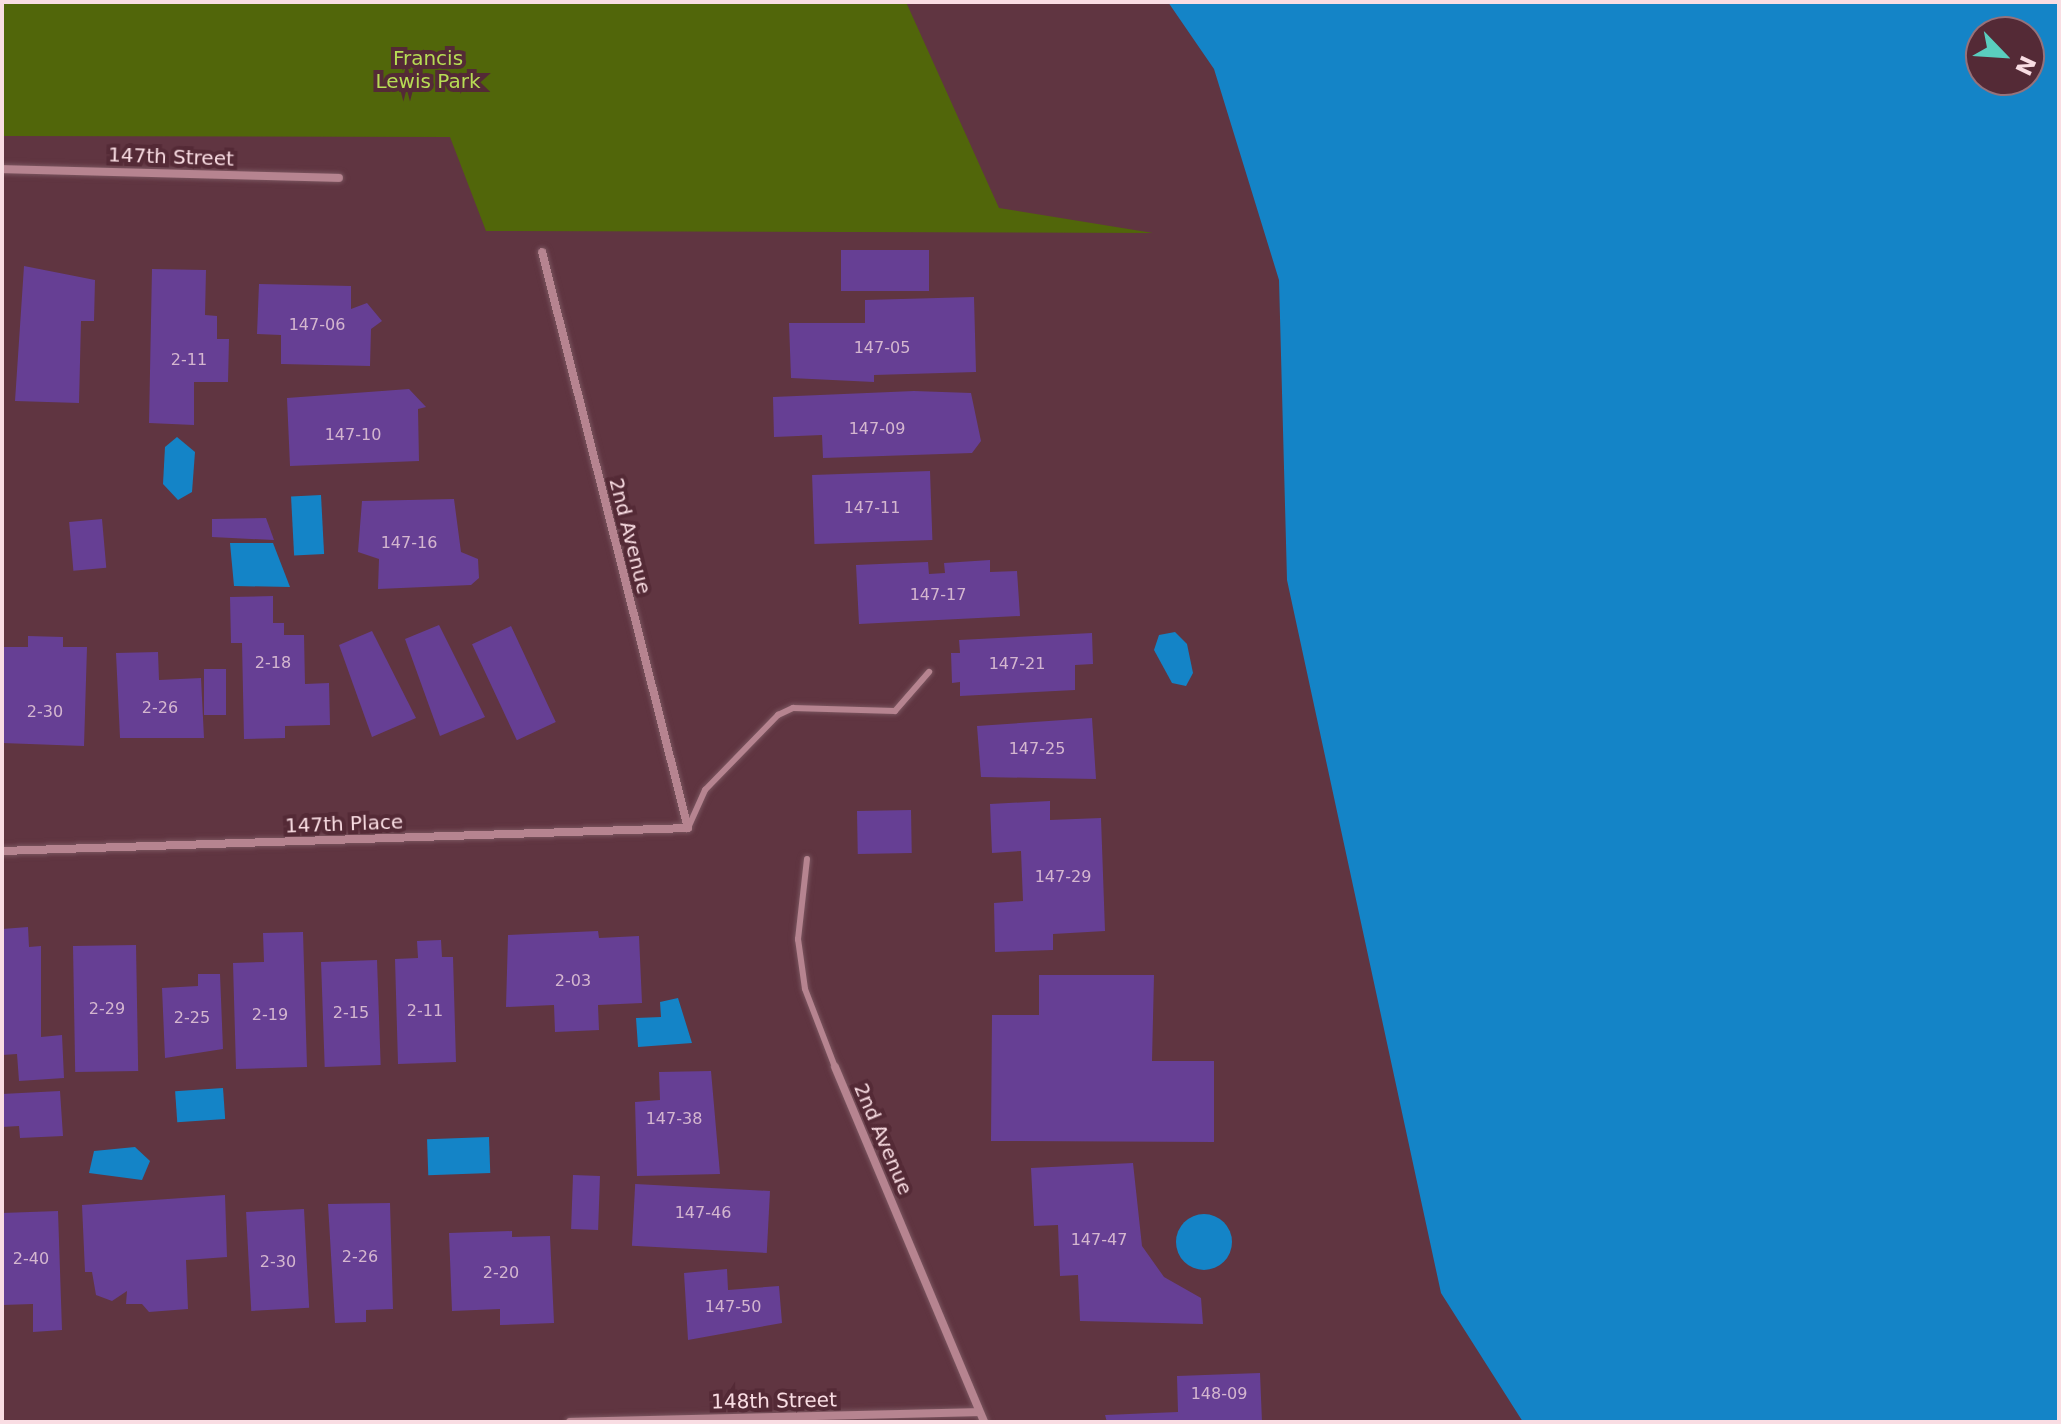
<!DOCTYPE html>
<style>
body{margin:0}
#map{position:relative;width:2061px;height:1424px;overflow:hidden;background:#603541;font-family:"DejaVu Sans",sans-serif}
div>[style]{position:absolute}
.green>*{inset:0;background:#51660a}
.water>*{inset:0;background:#1484c7;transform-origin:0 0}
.round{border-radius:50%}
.building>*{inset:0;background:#663f94;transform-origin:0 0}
.roads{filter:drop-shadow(0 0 2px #7a555f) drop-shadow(0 0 2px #7a555f)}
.service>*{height:6px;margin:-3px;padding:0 3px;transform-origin:3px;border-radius:3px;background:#b68490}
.minor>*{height:8px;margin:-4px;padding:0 4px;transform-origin:4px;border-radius:4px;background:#b68490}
span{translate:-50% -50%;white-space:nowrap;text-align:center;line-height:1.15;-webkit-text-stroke:8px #542a36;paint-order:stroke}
.number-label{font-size:16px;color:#d4b6cf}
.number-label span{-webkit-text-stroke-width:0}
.park-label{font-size:20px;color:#b7dc54}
.street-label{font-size:20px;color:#f9dde3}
.frame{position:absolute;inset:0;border:4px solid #f9dde3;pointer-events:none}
.north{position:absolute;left:1965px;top:16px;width:80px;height:80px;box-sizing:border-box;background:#542a36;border:2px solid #96727b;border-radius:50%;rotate:115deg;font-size:22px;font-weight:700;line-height:32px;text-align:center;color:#f9dde3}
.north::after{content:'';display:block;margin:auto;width:28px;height:36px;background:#5acebe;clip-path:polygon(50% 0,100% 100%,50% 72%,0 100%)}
</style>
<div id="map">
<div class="green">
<i style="clip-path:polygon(2px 2px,906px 2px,999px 208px,1153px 233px,486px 231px,450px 137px,2px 136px)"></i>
</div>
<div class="water">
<i style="clip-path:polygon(evenodd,1168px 2px,2059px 2px,2059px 1422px,1523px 1422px,1441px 1293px,1287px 580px,1279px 280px,1214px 69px,1168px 2px,1981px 32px,2029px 32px,2029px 80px,1981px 80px,1981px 32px)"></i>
<i style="clip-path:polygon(177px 437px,195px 452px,192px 492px,178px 500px,163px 484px,165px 447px)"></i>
<i style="left:321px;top:495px;width:59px;height:30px;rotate:87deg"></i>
<i style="clip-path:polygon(230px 543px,273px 543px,290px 587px,234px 586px)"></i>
<i style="clip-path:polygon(1175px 632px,1187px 644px,1193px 673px,1186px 686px,1172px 683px,1154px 650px,1159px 635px)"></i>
<i style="clip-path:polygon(678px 998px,692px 1043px,638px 1047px,636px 1018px,661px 1017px,660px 1002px)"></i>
<i style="left:223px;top:1088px;width:31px;height:48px;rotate:86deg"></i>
<i style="left:489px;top:1137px;width:36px;height:62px;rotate:88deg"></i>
<i style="clip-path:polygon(135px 1147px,150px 1161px,142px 1180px,89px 1173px,94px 1151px)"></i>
<i class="round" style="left:1176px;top:1214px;width:56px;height:56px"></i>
</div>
<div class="building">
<i style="left:929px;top:250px;width:41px;height:88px;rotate:90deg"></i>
<i style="clip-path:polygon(24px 266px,95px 280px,94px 321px,81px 321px,79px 403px,15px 401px)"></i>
<i style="clip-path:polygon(152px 269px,206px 270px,205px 315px,217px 316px,217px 339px,229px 339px,228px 382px,194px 382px,194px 425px,149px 423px)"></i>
<i style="clip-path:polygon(259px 284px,351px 286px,351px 309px,367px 303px,382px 321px,371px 329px,370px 366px,281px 364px,281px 335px,257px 334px)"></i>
<i style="clip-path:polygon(974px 297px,976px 372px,874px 375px,874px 382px,791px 378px,789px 323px,865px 323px,865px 300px)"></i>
<i style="clip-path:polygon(409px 389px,426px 407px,418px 409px,419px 461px,290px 466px,287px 398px)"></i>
<i style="clip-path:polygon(914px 391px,971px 393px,981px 441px,972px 453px,823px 458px,822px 435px,774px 437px,773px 397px)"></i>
<i style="left:930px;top:471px;width:69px;height:118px;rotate:88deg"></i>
<i style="clip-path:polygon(454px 499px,461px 552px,478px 559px,479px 578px,471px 585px,378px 589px,379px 559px,358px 552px,362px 501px)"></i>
<i style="clip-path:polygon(266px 518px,274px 540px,212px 537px,212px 519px)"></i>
<i style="left:102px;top:519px;width:49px;height:33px;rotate:85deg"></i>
<i style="clip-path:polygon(990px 560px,990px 572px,1017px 571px,1020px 616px,859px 624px,856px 565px,928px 562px,929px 574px,945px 573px,944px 563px)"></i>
<i style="clip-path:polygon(273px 596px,273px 623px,284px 623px,284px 635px,304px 635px,305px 684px,329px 683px,330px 725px,285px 726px,285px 738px,244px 739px,242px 643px,231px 643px,230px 597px)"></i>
<i style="clip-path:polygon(439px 625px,485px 717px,440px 736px,405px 639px)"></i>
<i style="left:511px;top:626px;width:106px;height:43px;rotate:65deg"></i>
<i style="clip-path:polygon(372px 631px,416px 718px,372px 737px,339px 645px)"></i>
<i style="clip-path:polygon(1092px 633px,1093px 664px,1075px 665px,1075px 690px,960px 696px,960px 682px,952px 683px,951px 653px,960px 653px,959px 640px)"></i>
<i style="clip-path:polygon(28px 636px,63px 637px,63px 647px,87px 647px,84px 746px,2px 743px,2px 647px,28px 647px)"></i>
<i style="clip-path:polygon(158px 652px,159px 680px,201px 678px,204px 738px,120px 738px,116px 653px)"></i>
<i style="left:204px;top:669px;width:22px;height:46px"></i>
<i style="clip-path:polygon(1092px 718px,1096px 779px,981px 777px,977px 726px)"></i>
<i style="clip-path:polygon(1050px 801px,1050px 820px,1101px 818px,1105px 931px,1053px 934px,1053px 950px,995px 952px,994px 903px,1023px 901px,1021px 851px,992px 853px,990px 804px)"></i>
<i style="left:911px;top:810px;width:43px;height:54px;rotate:89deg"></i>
<i style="clip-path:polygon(28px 927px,29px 947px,41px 946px,41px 1037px,62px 1035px,64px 1078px,19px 1081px,17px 1054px,2px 1055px,2px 929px)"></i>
<i style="clip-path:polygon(598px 931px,599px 938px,639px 936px,642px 1003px,598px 1005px,599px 1030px,555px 1032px,554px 1005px,506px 1007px,508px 935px)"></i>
<i style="clip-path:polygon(303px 932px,307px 1067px,236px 1069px,233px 963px,264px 962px,263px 933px)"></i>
<i style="clip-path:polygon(441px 940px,442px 957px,453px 957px,456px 1062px,398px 1064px,395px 959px,418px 958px,417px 941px)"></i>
<i style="left:136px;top:945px;width:126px;height:63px;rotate:89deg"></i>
<i style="left:377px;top:960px;width:105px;height:56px;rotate:88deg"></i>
<i style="clip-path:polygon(198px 974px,220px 974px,223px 1049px,165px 1058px,162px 988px,198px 986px)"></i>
<i style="clip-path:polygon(1039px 975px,1154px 975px,1152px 1061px,1214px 1061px,1214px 1142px,991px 1141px,992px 1015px,1039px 1015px)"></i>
<i style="clip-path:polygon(711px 1071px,720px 1174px,637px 1176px,635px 1102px,660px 1100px,659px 1072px)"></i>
<i style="clip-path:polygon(60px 1091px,63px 1136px,20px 1138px,19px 1126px,2px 1127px,2px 1094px)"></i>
<i style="clip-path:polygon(1133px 1163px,1142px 1246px,1164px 1277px,1201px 1298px,1203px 1324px,1080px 1321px,1078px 1275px,1060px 1276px,1058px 1225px,1034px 1226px,1031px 1168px)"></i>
<i style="left:573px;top:1175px;width:27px;height:54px;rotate:2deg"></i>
<i style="left:770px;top:1191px;width:62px;height:135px;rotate:93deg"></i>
<i style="clip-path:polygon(225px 1195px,227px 1257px,186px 1260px,188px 1309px,149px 1312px,142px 1304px,126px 1304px,127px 1291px,112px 1301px,96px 1295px,92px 1272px,85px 1272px,82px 1205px)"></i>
<i style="clip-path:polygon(390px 1203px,393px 1309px,366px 1310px,366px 1322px,335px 1323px,328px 1204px)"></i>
<i style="left:304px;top:1209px;width:99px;height:58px;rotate:87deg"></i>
<i style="clip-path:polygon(58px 1211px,62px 1330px,33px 1332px,33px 1304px,2px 1305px,2px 1213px)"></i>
<i style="clip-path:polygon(512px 1231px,512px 1237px,550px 1236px,554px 1323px,500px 1325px,500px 1309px,452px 1311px,449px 1233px)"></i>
<i style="clip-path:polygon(727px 1269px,728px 1290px,779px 1286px,782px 1323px,688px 1340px,684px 1273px)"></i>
<i style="clip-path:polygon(1260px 1373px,1262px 1422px,1107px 1422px,1105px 1415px,1178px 1412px,1177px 1376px)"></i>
</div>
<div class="roads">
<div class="service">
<i style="left:688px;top:828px;width:42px;rotate:-65.9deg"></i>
<i style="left:705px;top:790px;width:105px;rotate:-45.8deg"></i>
<i style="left:778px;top:715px;width:17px;rotate:-25deg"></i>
<i style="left:793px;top:708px;width:102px;rotate:1.7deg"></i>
<i style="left:895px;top:711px;width:52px;rotate:-48.9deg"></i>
<i style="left:807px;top:859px;width:81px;rotate:96.4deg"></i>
<i style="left:798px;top:939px;width:50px;rotate:82deg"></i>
<i style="left:805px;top:989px;width:84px;rotate:69deg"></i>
</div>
<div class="minor">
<i style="left:2px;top:169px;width:337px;rotate:1.5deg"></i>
<i style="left:2px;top:851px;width:686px;rotate:-1.92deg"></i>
<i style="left:688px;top:828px;width:594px;rotate:-104.22deg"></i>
<i style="left:835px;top:1067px;width:385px;rotate:67.2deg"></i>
<i style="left:570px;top:1422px;width:409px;rotate:-1.4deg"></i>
</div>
</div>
<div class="number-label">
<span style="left:317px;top:325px">147-06</span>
<span style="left:882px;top:348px">147-05</span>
<span style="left:189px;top:360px">2-11</span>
<span style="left:877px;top:429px">147-09</span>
<span style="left:353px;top:435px">147-10</span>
<span style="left:872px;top:508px">147-11</span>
<span style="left:409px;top:543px">147-16</span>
<span style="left:938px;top:595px">147-17</span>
<span style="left:273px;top:663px">2-18</span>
<span style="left:1017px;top:664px">147-21</span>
<span style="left:160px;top:708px">2-26</span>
<span style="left:45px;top:712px">2-30</span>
<span style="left:1037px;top:749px">147-25</span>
<span style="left:1063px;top:877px">147-29</span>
<span style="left:573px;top:981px">2-03</span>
<span style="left:107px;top:1009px">2-29</span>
<span style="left:425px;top:1011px">2-11</span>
<span style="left:351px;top:1013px">2-15</span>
<span style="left:270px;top:1015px">2-19</span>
<span style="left:192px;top:1018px">2-25</span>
<span style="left:674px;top:1119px">147-38</span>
<span style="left:703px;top:1213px">147-46</span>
<span style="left:1099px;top:1240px">147-47</span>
<span style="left:360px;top:1257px">2-26</span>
<span style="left:31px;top:1259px">2-40</span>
<span style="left:278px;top:1262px">2-30</span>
<span style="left:501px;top:1273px">2-20</span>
<span style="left:733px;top:1307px">147-50</span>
<span style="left:1219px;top:1394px">148-09</span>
</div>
<div class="park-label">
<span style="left:428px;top:70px">Francis<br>Lewis Park</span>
</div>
<div class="street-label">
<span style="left:171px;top:157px;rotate:2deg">147th Street</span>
<span style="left:630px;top:536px;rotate:76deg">2nd Avenue</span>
<span style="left:344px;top:824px;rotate:-2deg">147th Place</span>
<span style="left:883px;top:1139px;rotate:67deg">2nd Avenue</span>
<span style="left:774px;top:1401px;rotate:-1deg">148th Street</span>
</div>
<div class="frame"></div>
<div class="north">N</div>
</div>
